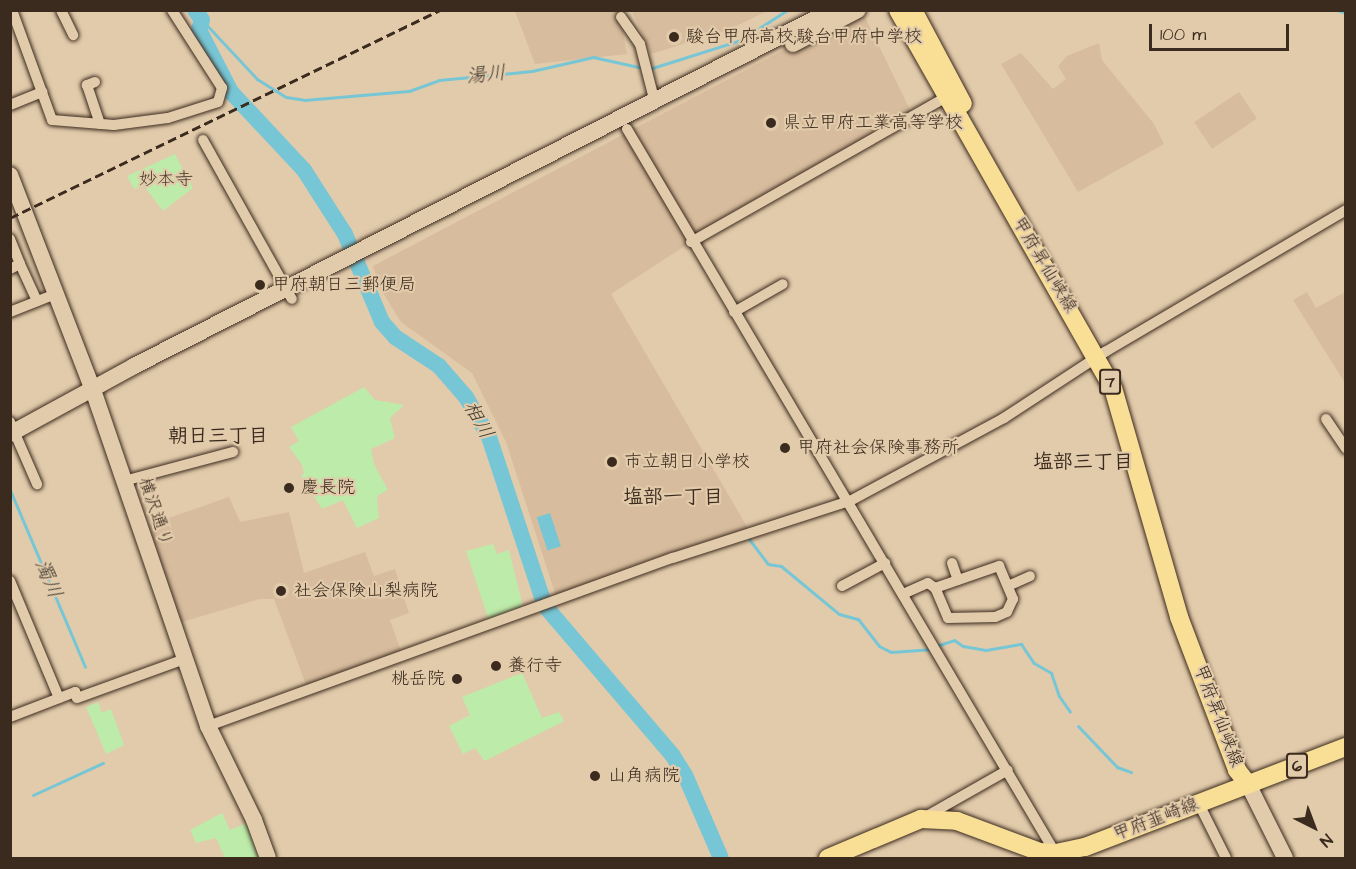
<!DOCTYPE html>
<meta charset="utf-8">
<style>
body{margin:0}
#map{position:relative;width:1356px;height:869px;overflow:hidden;background:#e2cbab;font-family:"Architects Daughter","Klee One",sans-serif}
div>[style]{position:absolute}
.built>*{inset:0;background:#d7bc9d;transform-origin:0 0}
.green>*{inset:0;background:#bdeba9}
.water>*{inset:0;background:#77c6d5;transform-origin:0 0}
.stream>*{height:3px;margin:-1.5px;padding:0 1.5px;transform-origin:1.5px;border-radius:1.5px;background:#77c6d5}
.river>*{height:16px;margin:-8px;padding:0 8px;transform-origin:8px;border-radius:8px;background:#77c6d5}
.roads{filter:drop-shadow(0 0 2px #3b2a1e) drop-shadow(0 0 2px #3b2a1e)}
.street>*{height:10px;margin:-5px;padding:0 5px;transform-origin:5px;border-radius:5px;background:#e2cbab}
.secondary>*{height:16px;margin:-8px;padding:0 8px;transform-origin:8px;border-radius:8px;background:#e2cbab}
.primary>*{height:18px;margin:-9px;padding:0 9px;transform-origin:9px;border-radius:9px;background:#f9df96}
.rail>*{height:3px;margin-top:-1.5px;transform-origin:0;background:repeating-linear-gradient(90deg,#3b2a1e 0 9px,transparent 0 13.5px)}
.dots>*{width:16px;height:16px;translate:-50% -50%;box-sizing:border-box;border:3px solid #e2cbab;border-radius:50%}
span{translate:-50% -50%;white-space:nowrap;text-align:center;line-height:1.15;-webkit-text-stroke:4.5px #e2cbab;paint-order:stroke}
.shield-label span{padding:2px 4px;background:#e2cbab;border:2px solid;border-radius:4px;-webkit-text-stroke-width:0}
.shield-label{font-size:16px;color:#3b2a1e;font-weight:700}
.poi-label{font-size:18px;color:#3b2a1e}
.left{translate:0 -50%;text-align:left}
.right{translate:-100% -50%;text-align:right}
.park-label{font-size:18px;color:#483d2c}
.street-label{font-size:18px;color:#3b2a1e}
.water-label{font-size:20px;color:#413a30;font-style:italic}
.neighbourhood-label{font-size:20px;color:#3b2a1e;font-weight:700}
.frame{position:absolute;inset:0;border:12px solid #3b2a1e;pointer-events:none}
.north{position:absolute;left:1284px;top:797px;width:60px;height:60px;-webkit-text-stroke:4px #e2cbab;paint-order:stroke;rotate:138deg;font-size:16px;font-weight:700;line-height:24px;text-align:center;color:#3b2a1e}
.north::after{content:'';display:block;margin:auto;width:21px;height:27px;background:#3b2a1e;clip-path:polygon(50% 0,100% 100%,50% 72%,0 100%)}
.scale{position:absolute;left:1149px;top:24px;width:140px;height:27px;box-sizing:border-box;border:3px solid #3b2a1e;border-top:0;padding-left:8px;font-size:18px;line-height:21px;white-space:nowrap;color:#3b2a1e;-webkit-text-stroke:4px #e2cbab;paint-order:stroke}
</style>
<div id="map">
<div class="built">
<i style="clip-path:polygon(515px 11px,619px 11px,627px 54px,535px 64px)"></i>
<i style="clip-path:polygon(632px 11px,767px 11px,728px 30px,651px 54px)"></i>
<i style="clip-path:polygon(858px 11px,862px 11px,913px 116px,691px 242px,611px 294px,749px 530px,556px 596px,506px 442px,472px 373px,401px 322px,380px 288px,373px 266px)"></i>
<i style="clip-path:polygon(1099px 43px,1102px 60px,1154px 124px,1164px 144px,1078px 192px,1001px 64px,1021px 53px,1053px 89px,1066px 79px,1058px 66px,1067px 56px)"></i>
<i style="left:1239px;top:92px;width:32px;height:54px;rotate:56deg"></i>
<i style="clip-path:polygon(1307px 292px,1316px 308px,1345px 292px,1345px 383px,1293px 300px)"></i>
<i style="clip-path:polygon(229px 497px,240px 522px,289px 512px,304px 573px,365px 552px,374px 576px,395px 569px,409px 613px,390px 620px,402px 654px,308px 690px,274px 599px,259px 599px,172px 625px,140px 528px)"></i>
</div>
<div class="green">
<i style="clip-path:polygon(175px 154px,193px 188px,163px 211px,144px 186px,134px 189px,127px 176px)"></i>
<i style="clip-path:polygon(364px 387px,375px 400px,404px 405px,390px 418px,395px 438px,371px 449px,374px 464px,388px 490px,377px 496px,379px 518px,357px 528px,343px 500px,322px 509px,301px 475px,304px 473px,302px 465px,289px 447px,299px 441px,291px 427px)"></i>
<i style="clip-path:polygon(493px 544px,497px 554px,509px 550px,524px 611px,490px 624px,466px 551px)"></i>
<i style="clip-path:polygon(522px 673px,542px 718px,559px 712px,564px 721px,485px 761px,475px 748px,463px 754px,449px 726px,470px 715px,462px 697px)"></i>
<i style="clip-path:polygon(98px 702px,102px 713px,111px 709px,124px 745px,106px 754px,86px 707px)"></i>
<i style="clip-path:polygon(222px 813px,230px 830px,254px 820px,268px 858px,220px 858px,224px 856px,216px 838px,196px 843px,190px 830px)"></i>
</div>
<div class="water">
<i style="left:550px;top:513px;width:35px;height:14px;rotate:72deg"></i>
</div>
<div class="stream">
<i style="left:1337px;top:10px;width:9px;rotate:18deg"></i>
<i style="left:202px;top:20px;width:81px;rotate:47deg"></i>
<i style="left:257px;top:79px;width:34px;rotate:32deg"></i>
<i style="left:286px;top:97px;width:18px;rotate:9deg"></i>
<i style="left:304px;top:100px;width:105px;rotate:-4.9deg"></i>
<i style="left:409px;top:91px;width:32px;rotate:-20deg"></i>
<i style="left:439px;top:80px;width:93px;rotate:-5.5deg"></i>
<i style="left:532px;top:71px;width:63px;rotate:-12.9deg"></i>
<i style="left:593px;top:57px;width:51px;rotate:12.4deg"></i>
<i style="left:649px;top:69px;width:96px;rotate:-17.5deg"></i>
<i style="left:741px;top:40px;width:55px;rotate:-33.1deg"></i>
<i style="left:10px;top:490px;width:192px;rotate:67deg"></i>
<i style="left:749px;top:539px;width:31px;rotate:53deg"></i>
<i style="left:768px;top:564px;width:13px;rotate:9deg"></i>
<i style="left:781px;top:566px;width:75px;rotate:39.6deg"></i>
<i style="left:839px;top:614px;width:20px;rotate:15deg"></i>
<i style="left:858px;top:619px;width:34px;rotate:52deg"></i>
<i style="left:879px;top:646px;width:13px;rotate:27deg"></i>
<i style="left:891px;top:652px;width:39px;rotate:-4deg"></i>
<i style="left:939px;top:645px;width:16px;rotate:-18deg"></i>
<i style="left:954px;top:640px;width:11px;rotate:34deg"></i>
<i style="left:963px;top:646px;width:23px;rotate:10deg"></i>
<i style="left:986px;top:650px;width:36px;rotate:-10deg"></i>
<i style="left:1021px;top:644px;width:23px;rotate:56deg"></i>
<i style="left:1034px;top:663px;width:20px;rotate:30deg"></i>
<i style="left:1051px;top:673px;width:24px;rotate:71deg"></i>
<i style="left:1059px;top:696px;width:19px;rotate:55deg"></i>
<i style="left:1078px;top:726px;width:57px;rotate:46.4deg"></i>
<i style="left:1117px;top:767px;width:15px;rotate:20deg"></i>
<i style="left:33px;top:795px;width:77px;rotate:-24.6deg"></i>
</div>
<div class="river">
<i style="left:195px;top:10px;width:12px;rotate:55deg"></i>
<i style="left:202px;top:20px;width:10px;rotate:107deg"></i>
<i style="left:199px;top:30px;width:70px;rotate:62.7deg"></i>
<i style="left:231px;top:92px;width:107px;rotate:46.9deg"></i>
<i style="left:304px;top:170px;width:76px;rotate:57.4deg"></i>
<i style="left:345px;top:234px;width:95px;rotate:67.2deg"></i>
<i style="left:382px;top:322px;width:20px;rotate:49deg"></i>
<i style="left:395px;top:337px;width:53px;rotate:33.4deg"></i>
<i style="left:439px;top:366px;width:41px;rotate:48.9deg"></i>
<i style="left:466px;top:397px;width:46px;rotate:60.1deg"></i>
<i style="left:489px;top:437px;width:178px;rotate:71.7deg"></i>
<i style="left:545px;top:606px;width:197px;rotate:49.5deg"></i>
<i style="left:673px;top:756px;width:22px;rotate:58deg"></i>
<i style="left:685px;top:775px;width:90px;rotate:66.6deg"></i>
</div>
<div class="roads">
<div class="street">
<i style="left:12px;top:10px;width:117px;rotate:70deg"></i>
<i style="left:52px;top:120px;width:62px;rotate:4.6deg"></i>
<i style="left:114px;top:125px;width:54px;rotate:-7.4deg"></i>
<i style="left:168px;top:118px;width:52px;rotate:-17.7deg"></i>
<i style="left:218px;top:102px;width:15px;rotate:-74deg"></i>
<i style="left:222px;top:88px;width:93px;rotate:-122.7deg"></i>
<i style="left:61px;top:10px;width:28px;rotate:64deg"></i>
<i style="left:621px;top:17px;width:33px;rotate:55deg"></i>
<i style="left:640px;top:44px;width:61px;rotate:75.7deg"></i>
<i style="left:95px;top:82px;width:9px;rotate:159deg"></i>
<i style="left:87px;top:85px;width:41px;rotate:71.6deg"></i>
<i style="left:10px;top:105px;width:35px;rotate:-22deg"></i>
<i style="left:627px;top:129px;width:842px;rotate:59.39deg"></i>
<i style="left:203px;top:140px;width:182px;rotate:60.8deg"></i>
<i style="left:10px;top:239px;width:27px;rotate:68deg"></i>
<i style="left:691px;top:242px;width:299px;rotate:-29.6deg"></i>
<i style="left:10px;top:269px;width:11px;rotate:-27deg"></i>
<i style="left:20px;top:264px;width:41px;rotate:65.3deg"></i>
<i style="left:10px;top:312px;width:52px;rotate:-21.6deg"></i>
<i style="left:734px;top:312px;width:56px;rotate:-29.7deg"></i>
<i style="left:1326px;top:419px;width:36px;rotate:56deg"></i>
<i style="left:10px;top:422px;width:68px;rotate:66.5deg"></i>
<i style="left:124px;top:481px;width:113px;rotate:-14.9deg"></i>
<i style="left:952px;top:563px;width:18px;rotate:71deg"></i>
<i style="left:10px;top:581px;width:127px;rotate:67.3deg"></i>
<i style="left:842px;top:586px;width:49px;rotate:-28.1deg"></i>
<i style="left:1008px;top:586px;width:24px;rotate:-24deg"></i>
<i style="left:903px;top:594px;width:27px;rotate:-24deg"></i>
<i style="left:928px;top:583px;width:9px;rotate:36deg"></i>
<i style="left:935px;top:588px;width:68px;rotate:-19deg"></i>
<i style="left:999px;top:566px;width:36px;rotate:67deg"></i>
<i style="left:1013px;top:599px;width:14px;rotate:115deg"></i>
<i style="left:1007px;top:612px;width:13px;rotate:157deg"></i>
<i style="left:995px;top:617px;width:47px;rotate:178.8deg"></i>
<i style="left:948px;top:618px;width:33px;rotate:-113deg"></i>
<i style="left:10px;top:717px;width:70px;rotate:-21deg"></i>
<i style="left:75px;top:692px;width:6px;rotate:72deg"></i>
<i style="left:77px;top:698px;width:115px;rotate:-19.9deg"></i>
<i style="left:208px;top:726px;width:494px;rotate:-19.9deg"></i>
<i style="left:673px;top:558px;width:186px;rotate:-17.9deg"></i>
<i style="left:850px;top:501px;width:175px;rotate:-28.3deg"></i>
<i style="left:1004px;top:418px;width:121px;rotate:-33.2deg"></i>
<i style="left:1105px;top:352px;width:280px;rotate:-30.5deg"></i>
<i style="left:1199px;top:804px;width:60px;rotate:63.4deg"></i>
<i style="left:925px;top:817px;width:95px;rotate:-29.5deg"></i>
</div>
<div class="secondary">
<i style="left:793px;top:44px;width:73px;rotate:-27.6deg"></i>
<i style="left:10px;top:175px;width:230px;rotate:68.9deg"></i>
<i style="left:93px;top:390px;width:355px;rotate:71.1deg"></i>
<i style="left:208px;top:726px;width:105px;rotate:63.9deg"></i>
<i style="left:254px;top:820px;width:40px;rotate:69.8deg"></i>
<i style="left:10px;top:434px;width:141px;rotate:-28.7deg"></i>
<i style="left:134px;top:366px;width:784px;rotate:-27.02deg"></i>
<i style="left:1248px;top:784px;width:83px;rotate:63.4deg"></i>
</div>
<div class="primary">
<i style="left:898px;top:10px;width:435px;rotate:60.4deg"></i>
<i style="left:1113px;top:388px;width:238px;rotate:73.9deg"></i>
<i style="left:1179px;top:617px;width:164px;rotate:69.2deg"></i>
<i style="left:1237px;top:770px;width:18px;rotate:52deg"></i>
<i style="left:913px;top:10px;width:106px;rotate:62deg"></i>
<i style="left:828px;top:858px;width:101px;rotate:-22.8deg"></i>
<i style="left:921px;top:819px;width:36px;rotate:3deg"></i>
<i style="left:957px;top:821px;width:89px;rotate:20.5deg"></i>
<i style="left:1040px;top:852px;width:16px;rotate:4deg"></i>
<i style="left:1056px;top:853px;width:30px;rotate:-12deg"></i>
<i style="left:1085px;top:847px;width:280px;rotate:-21deg"></i>
</div>
</div>
<div class="rail">
<i style="left:10px;top:218px;width:478px;rotate:-25.8deg"></i>
</div>
<div class="dots">
<i style="left:674px;top:37px;background:#3b2a1e"></i>
<i style="left:771px;top:123px;background:#3b2a1e"></i>
<i style="left:260px;top:285px;background:#3b2a1e"></i>
<i style="left:785px;top:448px;background:#3b2a1e"></i>
<i style="left:612px;top:462px;background:#3b2a1e"></i>
<i style="left:289px;top:488px;background:#3b2a1e"></i>
<i style="left:281px;top:591px;background:#3b2a1e"></i>
<i style="left:496px;top:666px;background:#3b2a1e"></i>
<i style="left:457px;top:679px;background:#3b2a1e"></i>
<i style="left:595px;top:776px;background:#3b2a1e"></i>
</div>
<div class="shield-label">
<span style="left:1110px;top:382px">7</span>
<span style="left:1297px;top:766px">6</span>
</div>
<div class="poi-label">
<span class="left" style="left:686px;top:37px">駿台甲府高校;駿台甲府中学校</span>
<span class="left" style="left:783px;top:123px">県立甲府工業高等学校</span>
<span class="left" style="left:272px;top:285px">甲府朝日三郵便局</span>
<span class="left" style="left:797px;top:448px">甲府社会保険事務所</span>
<span class="left" style="left:624px;top:462px">市立朝日小学校</span>
<span class="left" style="left:301px;top:488px">慶長院</span>
<span class="left" style="left:294px;top:591px">社会保険山梨病院</span>
<span class="left" style="left:508px;top:666px">養行寺</span>
<span class="right" style="left:445px;top:679px">桃岳院</span>
<span class="left" style="left:608px;top:776px">山角病院</span>
</div>
<div class="park-label">
<span style="left:166px;top:180px">妙本寺</span>
</div>
<div class="street-label">
<span style="left:1044px;top:265px;rotate:59deg">甲府昇仙峡線</span>
<span style="left:155px;top:512px;rotate:71deg">横沢通り</span>
<span style="left:1218px;top:716px;rotate:69deg">甲府昇仙峡線</span>
<span style="left:1156px;top:820px;rotate:-21deg">甲府韮崎線</span>
</div>
<div class="water-label">
<span style="left:486px;top:75px;rotate:-6deg">湯川</span>
<span style="left:478px;top:420px;rotate:61deg">相川</span>
<span style="left:48px;top:579px;rotate:67deg">濁川</span>
</div>
<div class="neighbourhood-label">
<span style="left:218px;top:436px">朝日三丁目</span>
<span style="left:1083px;top:462px">塩部三丁目</span>
<span style="left:673px;top:497px">塩部一丁目</span>
</div>
<div class="frame"></div>
<div class="north">N</div>
<div class="scale">100 m</div>
</div>
